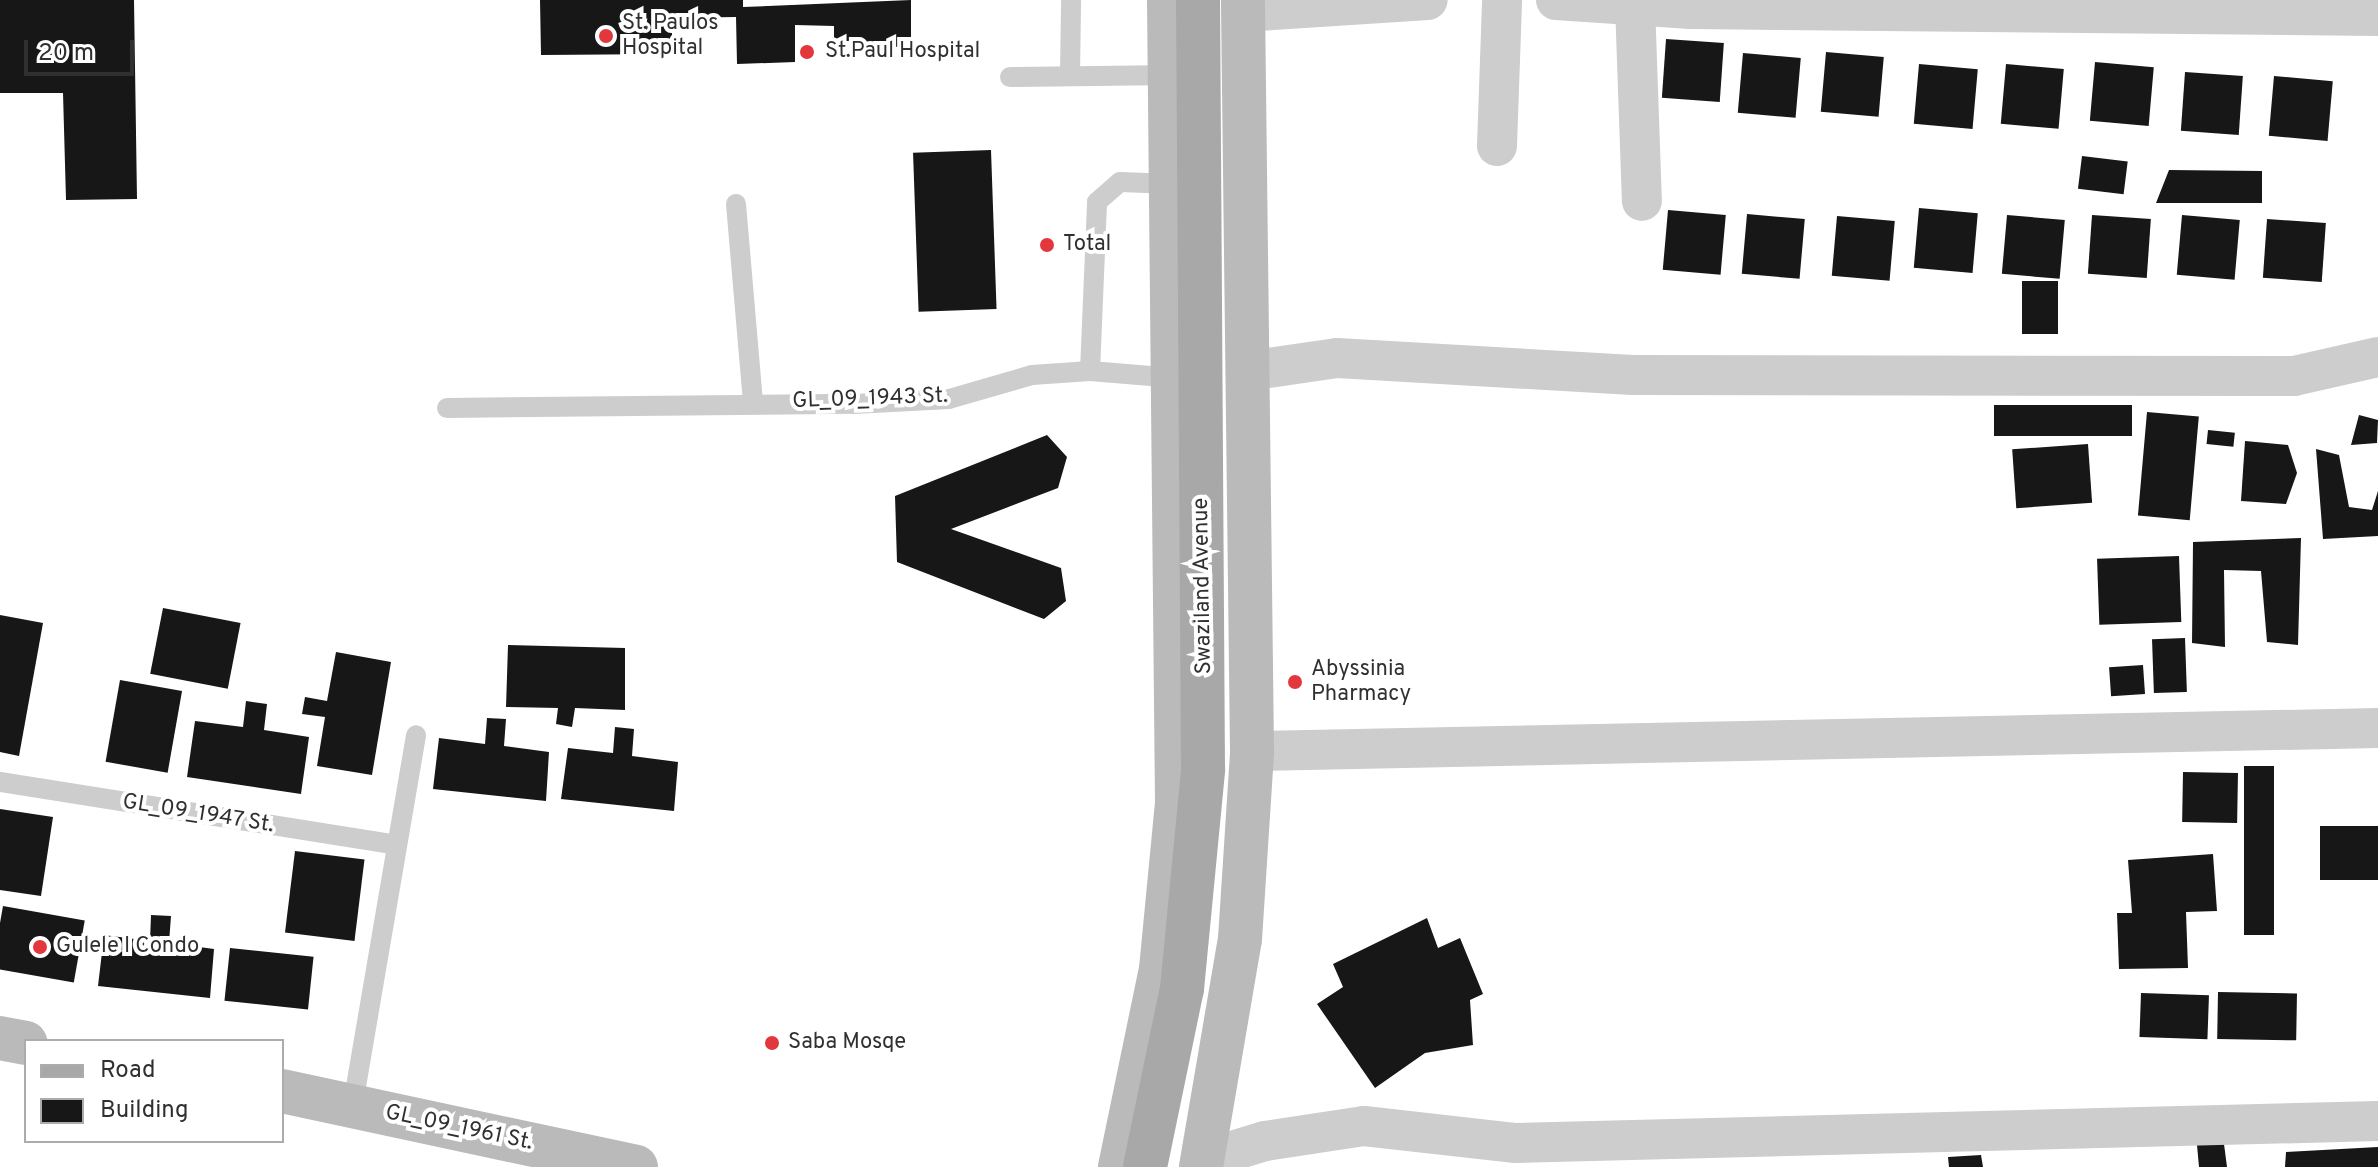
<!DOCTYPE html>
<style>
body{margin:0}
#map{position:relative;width:2378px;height:1167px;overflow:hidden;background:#fff;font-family:Overpass,sans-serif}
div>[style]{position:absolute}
.building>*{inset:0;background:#171717;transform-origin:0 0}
.lane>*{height:20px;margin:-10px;padding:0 10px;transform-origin:10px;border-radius:10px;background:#cdcdcd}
.street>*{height:40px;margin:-20px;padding:0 20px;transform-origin:20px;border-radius:20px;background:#cdcdcd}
.secondary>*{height:44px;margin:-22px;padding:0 22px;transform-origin:22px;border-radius:22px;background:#bababa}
.primary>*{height:44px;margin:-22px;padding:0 22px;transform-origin:22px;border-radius:22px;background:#a8a8a8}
.dots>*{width:22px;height:22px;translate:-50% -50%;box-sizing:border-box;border:4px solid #fff;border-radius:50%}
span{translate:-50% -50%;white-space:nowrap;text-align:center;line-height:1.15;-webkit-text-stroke:8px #fff;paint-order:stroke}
.poi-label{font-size:22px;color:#303030}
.left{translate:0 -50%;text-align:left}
.street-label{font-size:22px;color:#303030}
.legend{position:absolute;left:24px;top:1039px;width:260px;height:104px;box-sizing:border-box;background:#fff;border:2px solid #acacac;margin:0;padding:10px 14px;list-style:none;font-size:24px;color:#303030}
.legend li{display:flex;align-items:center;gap:16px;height:40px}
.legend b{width:40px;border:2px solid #acacac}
.scale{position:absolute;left:24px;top:40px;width:110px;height:36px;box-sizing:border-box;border:4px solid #303030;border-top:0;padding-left:10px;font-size:24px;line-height:28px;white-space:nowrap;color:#303030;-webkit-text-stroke:6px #fff;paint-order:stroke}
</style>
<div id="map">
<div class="building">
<i style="clip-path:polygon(0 0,134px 0,137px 199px,66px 200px,63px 93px,0 93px)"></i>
<i style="clip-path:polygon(540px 0,743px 0,743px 7px,911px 0,911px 47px,834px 46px,834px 26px,795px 25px,795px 62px,737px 64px,736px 17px,672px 18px,672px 54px,541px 55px)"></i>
<i style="left:1666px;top:39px;width:58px;height:59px;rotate:4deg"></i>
<i style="left:1826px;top:52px;width:58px;height:60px;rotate:5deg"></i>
<i style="left:1743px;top:53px;width:58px;height:60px;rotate:5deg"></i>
<i style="left:2095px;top:62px;width:59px;height:59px;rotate:5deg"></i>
<i style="left:1919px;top:64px;width:59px;height:60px;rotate:5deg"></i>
<i style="left:2006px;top:64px;width:58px;height:60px;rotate:5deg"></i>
<i style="left:2185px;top:72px;width:58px;height:59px;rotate:4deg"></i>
<i style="left:2274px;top:76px;width:59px;height:60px;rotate:5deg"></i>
<i style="left:991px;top:150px;width:159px;height:78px;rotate:88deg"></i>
<i style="left:2082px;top:156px;width:46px;height:33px;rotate:7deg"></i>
<i style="clip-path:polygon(2169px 170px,2262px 171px,2262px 203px,2156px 203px)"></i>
<i style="left:1919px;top:208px;width:59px;height:60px;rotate:5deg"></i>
<i style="left:1668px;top:210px;width:58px;height:60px;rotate:5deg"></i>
<i style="left:1747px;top:214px;width:58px;height:60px;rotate:5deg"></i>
<i style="left:2007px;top:215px;width:58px;height:59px;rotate:5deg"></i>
<i style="left:2092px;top:215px;width:59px;height:59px;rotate:4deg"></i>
<i style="left:2182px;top:215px;width:58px;height:60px;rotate:5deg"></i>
<i style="left:1837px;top:216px;width:58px;height:60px;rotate:5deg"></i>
<i style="left:2267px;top:219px;width:59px;height:59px;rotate:4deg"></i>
<i style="left:2022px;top:281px;width:36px;height:53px"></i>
<i style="left:2132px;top:405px;width:31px;height:138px;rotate:90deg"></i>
<i style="left:2147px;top:412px;width:52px;height:104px;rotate:5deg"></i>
<i style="clip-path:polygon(2359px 415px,2378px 420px,2377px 443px,2351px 445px)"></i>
<i style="left:2208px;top:430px;width:27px;height:14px;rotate:6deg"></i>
<i style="clip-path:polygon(1047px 435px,1067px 457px,1058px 488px,951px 529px,1061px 568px,1066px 601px,1044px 619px,897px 562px,895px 496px)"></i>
<i style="clip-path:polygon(2245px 441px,2288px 445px,2297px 473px,2286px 504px,2241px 501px)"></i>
<i style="left:2088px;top:444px;width:59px;height:76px;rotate:86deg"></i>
<i style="clip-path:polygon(2316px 449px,2339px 455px,2349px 507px,2372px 510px,2378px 491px,2378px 536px,2323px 539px)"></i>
<i style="clip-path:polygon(2301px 538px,2298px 645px,2267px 642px,2261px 571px,2224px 570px,2225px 647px,2192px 643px,2193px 542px)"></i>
<i style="left:2179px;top:556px;width:66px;height:82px;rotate:88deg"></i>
<i style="left:163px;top:608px;width:79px;height:67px;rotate:11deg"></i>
<i style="clip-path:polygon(0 615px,43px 623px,19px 756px,0 752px)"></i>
<i style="left:2185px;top:638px;width:54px;height:33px;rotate:88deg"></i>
<i style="clip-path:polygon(508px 645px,625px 648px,625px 710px,575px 708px,572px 727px,556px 724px,558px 708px,506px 707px)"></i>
<i style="clip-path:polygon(336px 652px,391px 662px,372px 775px,317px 766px,325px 717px,302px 714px,305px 697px,327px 701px)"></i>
<i style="left:2143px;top:665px;width:29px;height:34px;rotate:86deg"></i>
<i style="left:120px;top:680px;width:63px;height:83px;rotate:10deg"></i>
<i style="clip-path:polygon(246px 701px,267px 704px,264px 730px,309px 737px,301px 794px,187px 777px,195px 721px,243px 727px)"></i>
<i style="clip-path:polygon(487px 718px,506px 719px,504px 746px,549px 752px,546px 801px,433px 789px,439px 738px,485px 744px)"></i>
<i style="clip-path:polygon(615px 727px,634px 729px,632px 756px,678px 762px,674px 811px,561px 799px,568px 748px,613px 753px)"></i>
<i style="left:2244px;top:766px;width:30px;height:169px"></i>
<i style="left:2183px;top:772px;width:55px;height:50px;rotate:1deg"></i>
<i style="clip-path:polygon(0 809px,53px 817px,41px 896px,0 890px)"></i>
<i style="left:2320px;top:826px;width:58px;height:54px"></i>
<i style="left:295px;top:851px;width:70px;height:82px;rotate:7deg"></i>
<i style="clip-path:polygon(2213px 854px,2217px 911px,2186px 912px,2188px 968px,2119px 969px,2117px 913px,2132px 913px,2128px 860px)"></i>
<i style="left:3px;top:906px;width:83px;height:63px;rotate:10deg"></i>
<i style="clip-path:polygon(151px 915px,171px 916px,169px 943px,214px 949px,210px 998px,98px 986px,104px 935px,150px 941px)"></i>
<i style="clip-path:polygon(1427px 918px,1438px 948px,1460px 938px,1483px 994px,1470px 1000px,1473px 1045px,1425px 1053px,1375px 1088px,1317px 1004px,1343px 987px,1333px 964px)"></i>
<i style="left:230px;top:948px;width:84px;height:53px;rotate:6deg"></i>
<i style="left:2218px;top:992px;width:79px;height:47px;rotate:1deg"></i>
<i style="left:2141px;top:993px;width:68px;height:44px;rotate:2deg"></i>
<i style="clip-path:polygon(2224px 1144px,2227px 1167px,2199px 1167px,2197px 1145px)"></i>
<i style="clip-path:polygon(2378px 1147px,2378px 1167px,2285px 1167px,2286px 1152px)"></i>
<i style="clip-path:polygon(1981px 1155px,1983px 1167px,1949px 1167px,1948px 1157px)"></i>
</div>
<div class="lane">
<i style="left:1070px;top:76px;width:76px;rotate:-89.2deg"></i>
<i style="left:1010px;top:77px;width:162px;rotate:-0.7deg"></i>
<i style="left:736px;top:204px;width:199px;rotate:85.1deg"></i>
<i style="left:1090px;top:371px;width:169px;rotate:-87.6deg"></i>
<i style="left:1097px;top:202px;width:30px;rotate:-41deg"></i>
<i style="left:1120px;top:182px;width:53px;rotate:2.2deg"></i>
<i style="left:447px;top:408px;width:407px;rotate:-0.6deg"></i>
<i style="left:854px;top:404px;width:95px;rotate:-3deg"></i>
<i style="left:949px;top:399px;width:86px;rotate:-16.1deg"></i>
<i style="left:1032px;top:375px;width:58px;rotate:-3.9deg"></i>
<i style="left:1090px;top:371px;width:85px;rotate:4.7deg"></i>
<i style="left:0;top:782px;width:402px;rotate:9deg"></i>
<i style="left:353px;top:1104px;width:374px;rotate:-80.3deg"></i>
</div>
<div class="street">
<i style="left:1556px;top:0;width:135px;rotate:3.8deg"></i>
<i style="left:1691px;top:9px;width:687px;rotate:0.58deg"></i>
<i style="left:1635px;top:4px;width:197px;rotate:88deg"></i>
<i style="left:1243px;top:12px;width:185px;rotate:-3.7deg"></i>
<i style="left:1497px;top:146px;width:146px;rotate:-88deg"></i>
<i style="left:1247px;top:371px;width:91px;rotate:-8.2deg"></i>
<i style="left:1337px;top:358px;width:296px;rotate:3.3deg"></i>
<i style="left:1633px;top:375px;width:661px;rotate:0.09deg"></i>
<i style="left:2294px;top:376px;width:86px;rotate:-12.7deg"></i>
<i style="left:1252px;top:751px;width:1126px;rotate:-1.17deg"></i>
<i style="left:1203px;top:1160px;width:65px;rotate:-17deg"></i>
<i style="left:1265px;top:1141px;width:100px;rotate:-8.6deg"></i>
<i style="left:1364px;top:1126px;width:153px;rotate:6.4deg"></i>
<i style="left:1516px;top:1143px;width:862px;rotate:-1.46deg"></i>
</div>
<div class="secondary">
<i style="left:0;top:1038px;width:26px;rotate:11deg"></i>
<i style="left:282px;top:1091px;width:362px;rotate:12.1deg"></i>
<i style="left:1120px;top:1167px;width:202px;rotate:-78.3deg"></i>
<i style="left:1161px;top:969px;width:167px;rotate:-84.5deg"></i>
<i style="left:1177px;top:803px;width:803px;rotate:-90.57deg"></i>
<i style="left:1201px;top:1167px;width:231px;rotate:-80.3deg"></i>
<i style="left:1240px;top:939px;width:188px;rotate:-86.3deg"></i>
<i style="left:1252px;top:751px;width:751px;rotate:-90.69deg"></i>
</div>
<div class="primary">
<i style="left:1145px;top:1167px;width:182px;rotate:-78.3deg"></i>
<i style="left:1182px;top:989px;width:221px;rotate:-84.5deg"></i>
<i style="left:1203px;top:769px;width:769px;rotate:-90.37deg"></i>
</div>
<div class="dots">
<i style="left:606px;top:36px;background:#e3373e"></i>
<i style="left:807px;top:52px;background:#e3373e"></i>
<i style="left:1047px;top:245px;background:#e3373e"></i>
<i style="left:1295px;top:682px;background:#e3373e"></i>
<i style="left:40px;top:947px;background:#e3373e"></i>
<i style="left:772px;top:1043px;background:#e3373e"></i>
</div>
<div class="poi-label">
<span class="left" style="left:622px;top:36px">St. Paulos<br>Hospital</span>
<span class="left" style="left:825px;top:52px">St.Paul Hospital</span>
<span class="left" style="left:1063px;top:245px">Total</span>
<span class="left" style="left:1311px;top:682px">Abyssinia<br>Pharmacy</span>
<span class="left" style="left:56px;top:947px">Gulele I Condo</span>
<span class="left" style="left:788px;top:1043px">Saba Mosqe</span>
</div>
<div class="street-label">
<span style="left:870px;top:399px;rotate:-2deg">GL_09_1943 St.</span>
<span style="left:1203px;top:586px;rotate:-91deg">Swaziland Avenue</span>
<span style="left:198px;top:814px;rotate:9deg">GL_09_1947 St.</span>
<span style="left:459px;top:1128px;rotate:12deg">GL_09_1961 St.</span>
</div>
<ul class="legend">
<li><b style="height:10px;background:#a8a8a8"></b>Road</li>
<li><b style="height:22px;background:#171717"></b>Building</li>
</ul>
<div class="scale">20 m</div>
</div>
